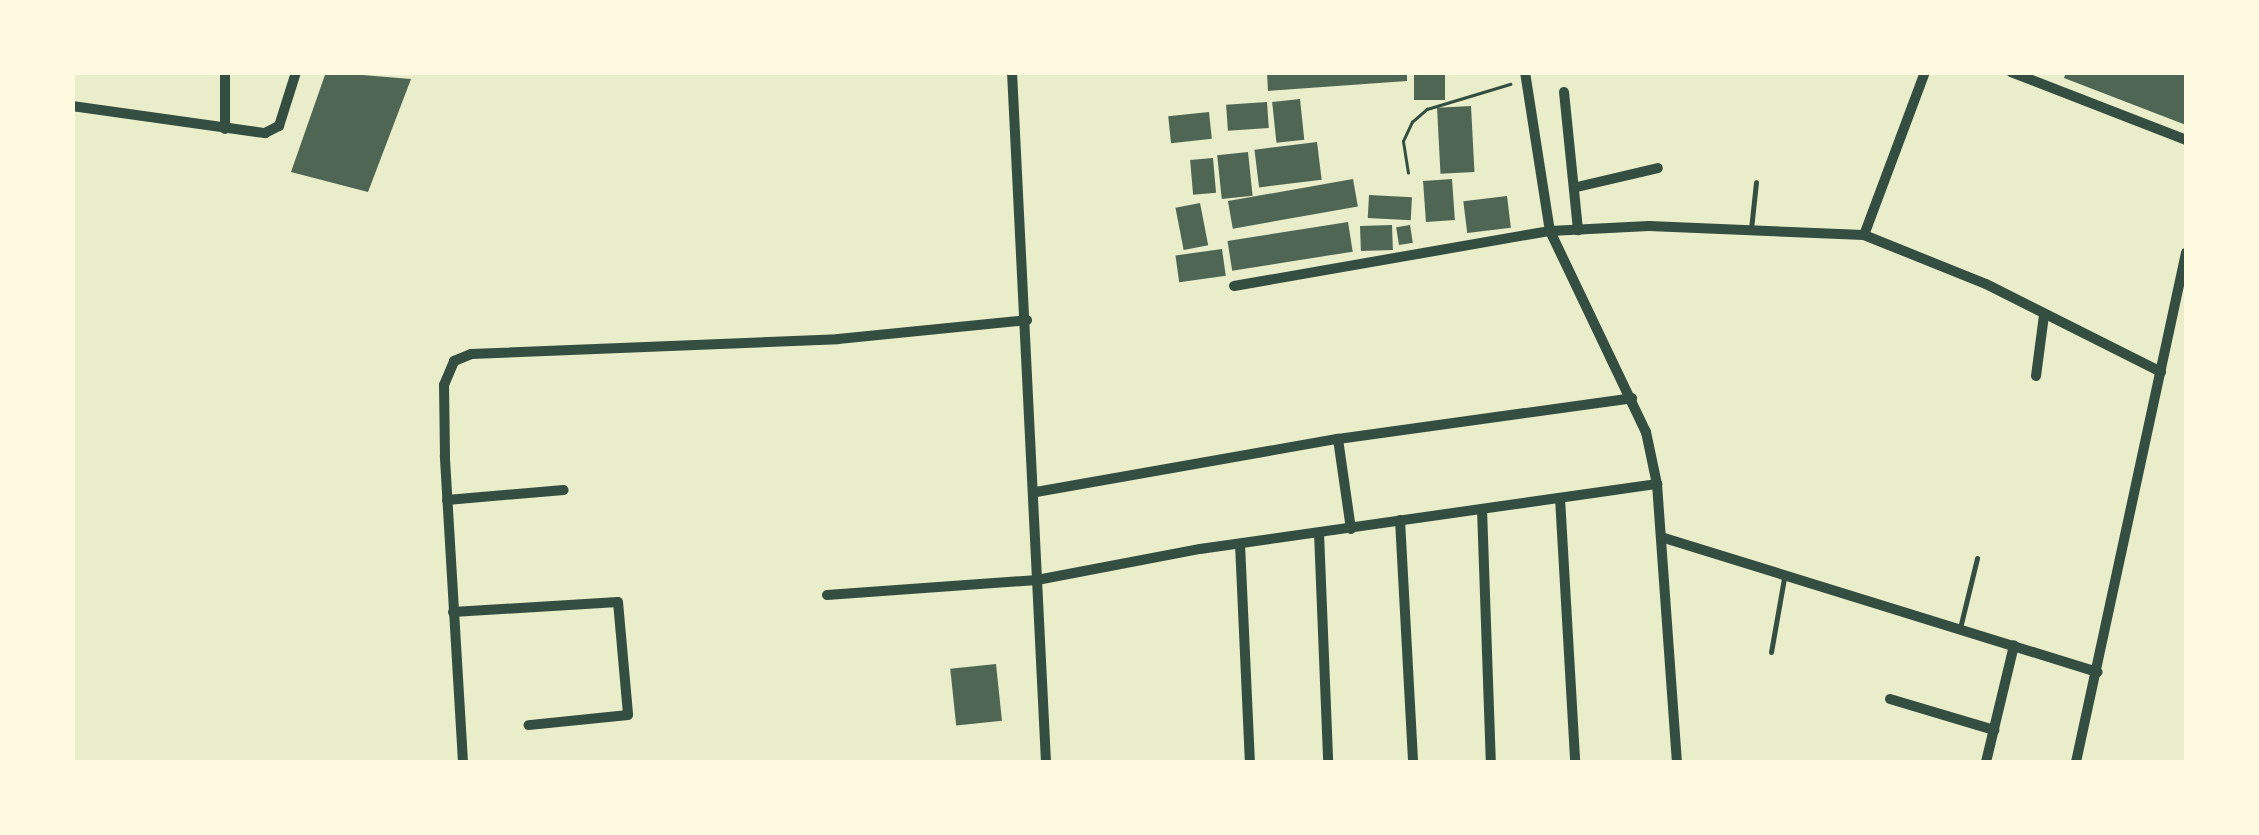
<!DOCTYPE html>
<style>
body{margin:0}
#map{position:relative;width:2259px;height:835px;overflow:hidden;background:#e9edc9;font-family:Commissioner,sans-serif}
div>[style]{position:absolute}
.building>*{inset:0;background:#4f6655;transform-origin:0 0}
.path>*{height:2.5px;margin:-1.25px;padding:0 1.25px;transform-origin:1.25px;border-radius:1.25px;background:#344e41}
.service>*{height:5px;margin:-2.5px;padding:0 2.5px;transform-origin:2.5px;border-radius:2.5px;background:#344e41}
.minor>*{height:10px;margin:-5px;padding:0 5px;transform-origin:5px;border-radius:5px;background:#344e41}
span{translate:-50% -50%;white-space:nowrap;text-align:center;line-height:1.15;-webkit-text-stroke:10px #fefae0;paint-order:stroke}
.frame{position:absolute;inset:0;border:75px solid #fefae0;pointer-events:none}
</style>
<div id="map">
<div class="building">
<i style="clip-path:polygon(326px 72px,411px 79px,368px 192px,291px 172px)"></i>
<i style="clip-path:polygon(1267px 72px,1407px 72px,1407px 81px,1268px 91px)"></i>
<i style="left:1414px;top:72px;width:31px;height:28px"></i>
<i style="clip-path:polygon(2066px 72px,2186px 72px,2186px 125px,2064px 78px)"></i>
<i style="left:1300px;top:99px;width:41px;height:28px;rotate:84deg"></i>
<i style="left:1267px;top:102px;width:26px;height:41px;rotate:86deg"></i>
<i style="left:1471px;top:106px;width:66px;height:34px;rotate:87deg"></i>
<i style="left:1209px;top:112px;width:27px;height:41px;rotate:84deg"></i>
<i style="left:1317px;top:142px;width:38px;height:63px;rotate:83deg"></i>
<i style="left:1248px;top:152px;width:44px;height:31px;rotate:84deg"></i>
<i style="left:1213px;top:158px;width:35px;height:23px;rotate:85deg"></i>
<i style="left:1353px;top:179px;width:28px;height:127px;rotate:80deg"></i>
<i style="left:1452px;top:179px;width:41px;height:29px;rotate:86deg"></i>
<i style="left:1369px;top:195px;width:43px;height:23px;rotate:3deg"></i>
<i style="left:1507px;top:196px;width:32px;height:44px;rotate:83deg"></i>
<i style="left:1200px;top:203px;width:43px;height:25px;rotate:79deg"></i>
<i style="left:1348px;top:222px;width:30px;height:122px;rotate:81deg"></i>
<i style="left:1392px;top:225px;width:25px;height:32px;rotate:88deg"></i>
<i style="left:1410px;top:225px;width:18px;height:14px;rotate:81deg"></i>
<i style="left:1222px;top:249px;width:27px;height:47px;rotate:82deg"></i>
<i style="left:996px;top:664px;width:57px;height:46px;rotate:84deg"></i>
</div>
<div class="path">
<i style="left:1408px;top:173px;width:32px;rotate:-99deg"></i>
<i style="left:1403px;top:141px;width:21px;rotate:-65deg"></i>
<i style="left:1412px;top:122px;width:20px;rotate:-41deg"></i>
<i style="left:1427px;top:109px;width:87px;rotate:-16.8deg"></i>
</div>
<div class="service">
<i style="left:1751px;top:229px;width:47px;rotate:-83.9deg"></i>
<i style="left:1960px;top:628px;width:72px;rotate:-76.3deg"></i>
<i style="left:1771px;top:652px;width:75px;rotate:-80deg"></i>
</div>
<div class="minor">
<i style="left:225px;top:72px;width:57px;rotate:90deg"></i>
<i style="left:1012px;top:72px;width:691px;rotate:87.18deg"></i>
<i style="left:1525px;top:72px;width:161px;rotate:81.1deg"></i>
<i style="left:1550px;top:231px;width:223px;rotate:64.5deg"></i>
<i style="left:1646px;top:432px;width:53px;rotate:78.1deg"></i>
<i style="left:1657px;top:484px;width:279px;rotate:85.9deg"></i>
<i style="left:1925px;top:72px;width:174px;rotate:110.5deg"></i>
<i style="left:1864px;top:235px;width:131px;rotate:21.9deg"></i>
<i style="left:1986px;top:284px;width:196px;rotate:26.7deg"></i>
<i style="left:2011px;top:72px;width:188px;rotate:21.2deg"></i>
<i style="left:1564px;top:92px;width:139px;rotate:84.2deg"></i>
<i style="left:72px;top:106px;width:195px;rotate:8deg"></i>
<i style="left:265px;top:133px;width:16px;rotate:-27deg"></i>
<i style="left:279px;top:126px;width:57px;rotate:-72.5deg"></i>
<i style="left:1577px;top:187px;width:83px;rotate:-13.2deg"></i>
<i style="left:1234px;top:286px;width:321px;rotate:-9.9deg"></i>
<i style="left:1550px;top:231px;width:99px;rotate:-2.9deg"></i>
<i style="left:1649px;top:226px;width:215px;rotate:2.4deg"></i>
<i style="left:2036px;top:376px;width:62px;rotate:-82.5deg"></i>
<i style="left:1338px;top:439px;width:91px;rotate:81.8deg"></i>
<i style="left:1036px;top:492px;width:307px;rotate:-10deg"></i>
<i style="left:1338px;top:439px;width:297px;rotate:-7.9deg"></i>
<i style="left:1560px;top:498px;width:264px;rotate:86.7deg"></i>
<i style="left:447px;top:500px;width:117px;rotate:-4.9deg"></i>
<i style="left:1482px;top:509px;width:253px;rotate:88deg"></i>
<i style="left:1400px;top:520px;width:242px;rotate:86.9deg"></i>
<i style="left:1319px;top:533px;width:229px;rotate:87.7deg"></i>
<i style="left:1661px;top:537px;width:457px;rotate:17.2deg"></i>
<i style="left:1240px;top:544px;width:218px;rotate:87.4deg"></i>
<i style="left:827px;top:595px;width:211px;rotate:-4.1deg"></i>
<i style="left:1037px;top:580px;width:166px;rotate:-10.8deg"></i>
<i style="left:1200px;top:549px;width:462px;rotate:-8.1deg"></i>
<i style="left:453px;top:612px;width:165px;rotate:-3.5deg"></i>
<i style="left:618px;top:602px;width:113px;rotate:84.9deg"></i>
<i style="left:628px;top:715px;width:100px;rotate:174.2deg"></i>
<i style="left:1890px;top:699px;width:109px;rotate:16.6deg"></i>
<i style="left:463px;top:762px;width:307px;rotate:-93.4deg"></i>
<i style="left:445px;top:456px;width:71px;rotate:-90.8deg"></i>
<i style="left:444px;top:385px;width:26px;rotate:-67deg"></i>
<i style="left:454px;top:361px;width:18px;rotate:-22deg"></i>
<i style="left:471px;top:354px;width:367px;rotate:-2.3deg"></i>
<i style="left:838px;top:339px;width:190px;rotate:-5.7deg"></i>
<i style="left:1986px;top:762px;width:120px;rotate:-76.5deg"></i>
<i style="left:2076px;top:762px;width:521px;rotate:-77.81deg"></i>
</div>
<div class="frame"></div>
</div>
